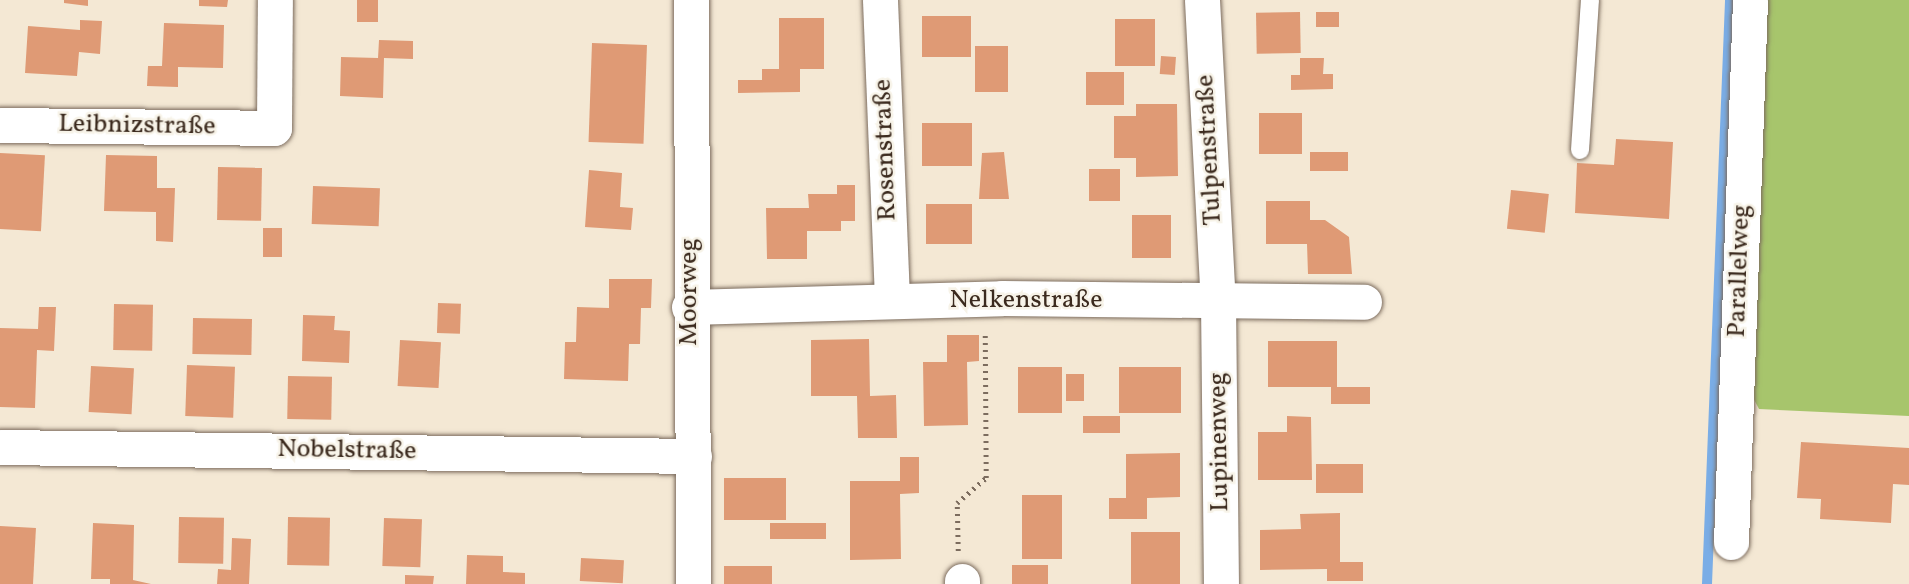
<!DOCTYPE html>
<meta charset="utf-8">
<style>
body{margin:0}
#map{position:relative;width:1909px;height:584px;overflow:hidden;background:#f4e8d4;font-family:Vollkorn,serif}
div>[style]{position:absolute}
.green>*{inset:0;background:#a7c56c}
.stream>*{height:10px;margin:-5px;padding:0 5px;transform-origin:5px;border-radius:5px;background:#7aade6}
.building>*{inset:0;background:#df9a75;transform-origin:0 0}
.path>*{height:4.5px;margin-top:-2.25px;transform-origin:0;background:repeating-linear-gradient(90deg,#7c6c5e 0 2px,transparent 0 7px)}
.roads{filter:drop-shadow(0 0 2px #7c6c5e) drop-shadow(0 0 2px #7c6c5e)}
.lane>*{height:18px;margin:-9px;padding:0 9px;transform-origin:9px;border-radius:9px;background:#fff}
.street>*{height:35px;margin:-17.5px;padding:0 17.5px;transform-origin:17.5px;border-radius:17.5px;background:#fff}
span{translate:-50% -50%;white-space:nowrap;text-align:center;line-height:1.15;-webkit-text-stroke:5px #f7f3e8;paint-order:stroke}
.street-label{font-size:26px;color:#3b2a1e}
</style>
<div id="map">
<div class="green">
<i style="clip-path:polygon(1758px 0,1909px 0,1909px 416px,1759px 409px,1750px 392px)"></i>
</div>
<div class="stream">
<i style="left:1707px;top:584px;width:584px;rotate:-87.74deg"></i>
</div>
<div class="building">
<i style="clip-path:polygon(64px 0,88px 0,88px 6px,64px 3px)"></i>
<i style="clip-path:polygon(199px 0,228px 0,227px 7px,199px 6px)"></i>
<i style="left:357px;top:0;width:21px;height:22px"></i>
<i style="left:1300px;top:12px;width:41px;height:44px;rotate:89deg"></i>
<i style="left:1316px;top:12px;width:23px;height:15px"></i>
<i style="left:971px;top:16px;width:41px;height:49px;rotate:90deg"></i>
<i style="clip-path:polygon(779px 18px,824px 18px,824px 69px,800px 69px,800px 92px,738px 93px,738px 80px,762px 80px,762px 69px,779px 69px)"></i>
<i style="left:1155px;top:19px;width:47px;height:40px;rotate:90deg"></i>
<i style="clip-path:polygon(80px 20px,102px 21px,100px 54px,79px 52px,77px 76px,25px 73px,28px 26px,80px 30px)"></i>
<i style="clip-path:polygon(164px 23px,224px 25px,223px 68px,178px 67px,178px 87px,147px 86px,148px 66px,162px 66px)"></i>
<i style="clip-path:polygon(379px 40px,413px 41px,413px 59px,384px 58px,383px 98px,340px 96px,341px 57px,378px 58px)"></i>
<i style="left:592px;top:43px;width:55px;height:99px;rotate:2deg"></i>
<i style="left:975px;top:46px;width:33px;height:46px"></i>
<i style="left:1161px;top:56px;width:15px;height:18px;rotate:4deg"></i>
<i style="clip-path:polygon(1300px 58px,1324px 58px,1323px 74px,1333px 74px,1333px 89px,1291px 90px,1291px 75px,1300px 75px)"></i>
<i style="left:1086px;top:72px;width:38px;height:33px"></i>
<i style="clip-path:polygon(1136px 104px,1177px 104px,1178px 176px,1136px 177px,1136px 158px,1114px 158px,1114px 116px,1136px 116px)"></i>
<i style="left:1259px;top:113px;width:43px;height:41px"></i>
<i style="left:922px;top:123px;width:50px;height:43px"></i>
<i style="clip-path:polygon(1616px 139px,1673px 142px,1669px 219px,1575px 213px,1577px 163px,1614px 165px)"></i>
<i style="clip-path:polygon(1004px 152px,1009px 199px,979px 199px,982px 153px)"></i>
<i style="left:1348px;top:152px;width:19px;height:38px;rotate:90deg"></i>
<i style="left:0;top:153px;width:45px;height:76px;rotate:3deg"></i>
<i style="clip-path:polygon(106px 155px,157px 156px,157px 188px,175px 188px,173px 242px,156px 241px,156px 212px,104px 211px)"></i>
<i style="left:218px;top:167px;width:44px;height:53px;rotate:1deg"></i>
<i style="left:1089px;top:169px;width:31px;height:32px"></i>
<i style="clip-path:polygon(589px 170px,622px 173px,620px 207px,633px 208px,631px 230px,585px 227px)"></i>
<i style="clip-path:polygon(837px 185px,855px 185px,855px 221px,841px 221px,841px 231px,807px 231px,807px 259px,767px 259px,766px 208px,809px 208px,808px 194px,837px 194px)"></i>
<i style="left:313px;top:186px;width:67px;height:38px;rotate:2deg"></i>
<i style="left:1511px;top:190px;width:38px;height:39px;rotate:6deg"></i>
<i style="clip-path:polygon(1266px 201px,1310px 201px,1310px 220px,1325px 220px,1349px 237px,1352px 274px,1308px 274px,1307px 244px,1266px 244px)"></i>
<i style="left:926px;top:204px;width:46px;height:40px"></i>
<i style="left:1132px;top:215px;width:39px;height:43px"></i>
<i style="left:263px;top:228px;width:19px;height:29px"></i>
<i style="clip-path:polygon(609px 279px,652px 279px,651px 308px,641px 308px,640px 344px,629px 344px,628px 381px,564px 379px,565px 342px,576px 342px,577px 307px,609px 308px)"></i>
<i style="left:438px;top:303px;width:23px;height:30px;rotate:2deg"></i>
<i style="left:114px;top:304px;width:39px;height:46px;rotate:1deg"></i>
<i style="clip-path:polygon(39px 307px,56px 307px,54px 351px,37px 350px,35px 408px,0 407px,0 328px,38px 329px)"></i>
<i style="clip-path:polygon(303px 315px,335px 316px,334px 330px,350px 331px,349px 363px,302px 361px)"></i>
<i style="left:193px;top:318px;width:59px;height:36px;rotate:1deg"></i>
<i style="clip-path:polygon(947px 335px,979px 335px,979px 361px,967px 362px,968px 425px,924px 426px,923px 362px,947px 362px)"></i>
<i style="clip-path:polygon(869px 339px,870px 396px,896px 395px,897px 438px,858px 438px,857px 396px,811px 396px,811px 340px)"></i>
<i style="left:400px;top:340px;width:41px;height:46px;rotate:3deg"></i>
<i style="left:1268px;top:341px;width:69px;height:46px"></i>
<i style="left:187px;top:365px;width:48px;height:51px;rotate:2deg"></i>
<i style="left:91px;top:366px;width:43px;height:46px;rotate:3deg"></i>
<i style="left:1018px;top:367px;width:44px;height:46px"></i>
<i style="left:1119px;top:367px;width:62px;height:46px"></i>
<i style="left:1066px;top:374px;width:18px;height:27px"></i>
<i style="left:288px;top:376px;width:44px;height:43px;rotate:1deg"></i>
<i style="left:1370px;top:387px;width:17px;height:39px;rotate:90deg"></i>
<i style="left:1120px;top:416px;width:17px;height:37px;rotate:90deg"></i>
<i style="clip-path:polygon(1287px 416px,1311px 417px,1312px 480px,1258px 480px,1258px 432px,1287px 432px)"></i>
<i style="clip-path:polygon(1801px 442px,1909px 448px,1909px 485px,1893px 484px,1891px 523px,1820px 519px,1821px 499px,1797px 498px)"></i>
<i style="clip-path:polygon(1180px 453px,1180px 497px,1147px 498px,1147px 519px,1109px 519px,1109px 498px,1126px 498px,1126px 454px)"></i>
<i style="clip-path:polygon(900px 457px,919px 457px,919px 493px,900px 494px,901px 559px,850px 560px,850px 481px,900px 481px)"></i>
<i style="left:1316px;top:464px;width:47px;height:29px"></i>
<i style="left:786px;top:478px;width:42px;height:62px;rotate:90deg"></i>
<i style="left:1022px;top:495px;width:40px;height:64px"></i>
<i style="clip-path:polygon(1340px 513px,1340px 562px,1363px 562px,1363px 581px,1327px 581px,1327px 569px,1260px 570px,1260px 530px,1301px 529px,1300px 514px)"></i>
<i style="left:179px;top:517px;width:45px;height:46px;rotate:1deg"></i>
<i style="left:288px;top:517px;width:42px;height:48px;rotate:1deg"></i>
<i style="left:384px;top:518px;width:38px;height:48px;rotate:2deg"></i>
<i style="clip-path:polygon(93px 523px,134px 525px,133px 580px,151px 584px,110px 584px,110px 579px,91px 579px)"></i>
<i style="left:770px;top:523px;width:56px;height:16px"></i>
<i style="left:0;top:526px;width:36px;height:58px;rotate:3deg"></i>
<i style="left:1131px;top:532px;width:49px;height:52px"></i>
<i style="clip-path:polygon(232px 538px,251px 539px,249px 584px,217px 584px,218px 569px,231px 570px)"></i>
<i style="clip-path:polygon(467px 555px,503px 556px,503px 572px,525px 573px,525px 584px,466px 584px)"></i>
<i style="left:581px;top:558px;width:43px;height:23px;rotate:3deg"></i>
<i style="left:1012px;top:565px;width:36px;height:19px"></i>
<i style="left:724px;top:566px;width:48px;height:18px"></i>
<i style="clip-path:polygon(405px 575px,434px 576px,433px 584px,405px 584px)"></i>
</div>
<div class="path">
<i style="left:958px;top:551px;width:48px;rotate:-91.2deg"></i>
<i style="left:957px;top:503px;width:38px;rotate:-41deg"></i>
<i style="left:986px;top:478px;width:147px;rotate:-90.4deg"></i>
</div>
<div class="roads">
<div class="lane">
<i style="left:1580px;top:150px;width:150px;rotate:-86.2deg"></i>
</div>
<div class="street">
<i style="left:691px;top:0;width:584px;rotate:89.8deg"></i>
<i style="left:880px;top:0;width:301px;rotate:87.7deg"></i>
<i style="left:1202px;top:0;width:301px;rotate:87deg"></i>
<i style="left:1218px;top:301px;width:283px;rotate:89.4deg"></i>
<i style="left:0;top:125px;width:274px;rotate:0.6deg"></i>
<i style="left:274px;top:128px;width:128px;rotate:-89.6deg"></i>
<i style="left:689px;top:307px;width:313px;rotate:-1.6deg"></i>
<i style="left:1002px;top:298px;width:362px;rotate:0.6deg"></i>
<i style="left:0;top:447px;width:694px;rotate:0.74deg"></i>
<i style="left:1731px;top:542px;width:542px;rotate:-87.99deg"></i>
<i style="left:962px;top:581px;width:3px;rotate:90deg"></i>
</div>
</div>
<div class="street-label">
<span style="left:137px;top:126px;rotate:1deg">Leibnizstraße</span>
<span style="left:886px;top:150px;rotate:-92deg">Rosenstraße</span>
<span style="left:1210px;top:150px;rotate:-93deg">Tulpenstraße</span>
<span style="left:1740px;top:271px;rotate:-88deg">Parallelweg</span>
<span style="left:690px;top:292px;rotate:-90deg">Moorweg</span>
<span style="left:1026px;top:301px">Nelkenstraße</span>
<span style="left:1220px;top:442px;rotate:-91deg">Lupinenweg</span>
<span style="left:347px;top:451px;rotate:1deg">Nobelstraße</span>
</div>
</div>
